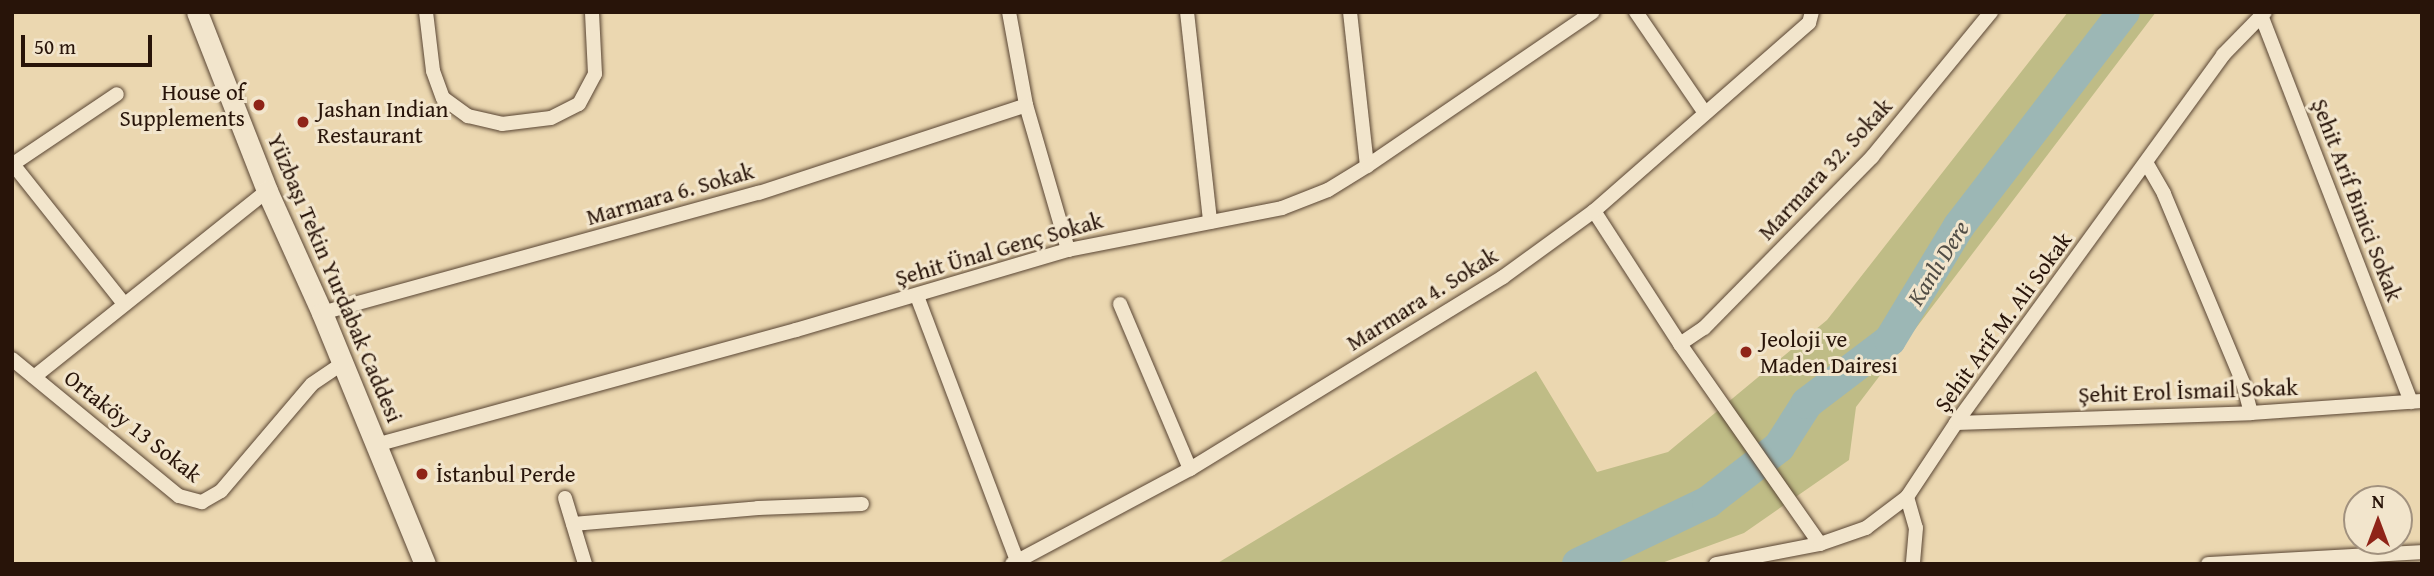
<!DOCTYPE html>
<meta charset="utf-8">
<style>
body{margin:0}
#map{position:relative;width:2434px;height:576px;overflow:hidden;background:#ebd7b0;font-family:"Gentium Book Plus",serif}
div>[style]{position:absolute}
.green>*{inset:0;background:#bfbc86}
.river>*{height:32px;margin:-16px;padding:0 16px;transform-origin:16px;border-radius:16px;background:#9cb7b5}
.roads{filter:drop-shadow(0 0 2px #594533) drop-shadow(0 0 2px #594533)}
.street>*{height:14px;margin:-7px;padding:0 7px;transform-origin:7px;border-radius:7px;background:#f2e5cc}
.secondary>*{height:21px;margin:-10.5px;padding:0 10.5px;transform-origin:10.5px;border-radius:10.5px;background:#f2e5cc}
.dots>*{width:19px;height:19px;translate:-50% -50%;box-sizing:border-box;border:4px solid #f2e5cc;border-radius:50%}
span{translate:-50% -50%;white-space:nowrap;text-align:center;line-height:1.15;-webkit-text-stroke:6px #f2e5cc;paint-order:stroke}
.poi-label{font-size:23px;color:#281409}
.right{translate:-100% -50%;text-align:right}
.left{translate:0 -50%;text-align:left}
.street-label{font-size:23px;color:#281409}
.water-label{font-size:24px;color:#514d45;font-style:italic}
.frame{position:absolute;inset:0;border:14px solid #281409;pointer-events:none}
.north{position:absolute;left:2343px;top:485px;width:70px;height:70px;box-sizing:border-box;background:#f2e5cc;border:2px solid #a1917e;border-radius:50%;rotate:0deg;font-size:19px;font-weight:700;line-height:28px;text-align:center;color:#281409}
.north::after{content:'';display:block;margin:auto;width:24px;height:32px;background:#8f2418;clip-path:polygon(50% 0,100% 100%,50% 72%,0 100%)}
.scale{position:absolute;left:21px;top:35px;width:131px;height:32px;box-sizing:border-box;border:4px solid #281409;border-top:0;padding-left:9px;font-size:21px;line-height:24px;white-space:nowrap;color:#281409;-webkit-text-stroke:5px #f2e5cc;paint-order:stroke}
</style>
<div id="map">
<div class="green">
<i style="clip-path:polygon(2068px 12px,2156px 12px,1856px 407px,1849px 460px,1744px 533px,1659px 564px,1216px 564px,1536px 371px,1597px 472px,1668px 452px,1827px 320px)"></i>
</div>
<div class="river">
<i style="left:1578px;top:564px;width:144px;rotate:-25.5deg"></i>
<i style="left:1708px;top:502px;width:90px;rotate:-37.8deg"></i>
<i style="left:1779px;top:447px;width:52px;rotate:-57.5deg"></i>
<i style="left:1807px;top:403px;width:104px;rotate:-37.2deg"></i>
<i style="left:1890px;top:340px;width:133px;rotate:-58.8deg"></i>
<i style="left:1959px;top:226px;width:270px;rotate:-52.4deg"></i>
</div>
<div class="roads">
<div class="street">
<i style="left:426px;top:12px;width:59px;rotate:83.2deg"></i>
<i style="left:433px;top:71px;width:29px;rotate:70deg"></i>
<i style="left:443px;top:98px;width:31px;rotate:36deg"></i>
<i style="left:468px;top:116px;width:35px;rotate:13deg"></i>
<i style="left:502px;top:124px;width:49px;rotate:-7deg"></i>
<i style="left:551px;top:118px;width:31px;rotate:-27deg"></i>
<i style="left:579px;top:104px;width:34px;rotate:-62deg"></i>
<i style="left:595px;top:74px;width:62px;rotate:-92.8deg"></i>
<i style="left:1009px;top:12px;width:95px;rotate:79.6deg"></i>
<i style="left:1026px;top:105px;width:151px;rotate:73.8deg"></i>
<i style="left:1187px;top:12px;width:211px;rotate:83.7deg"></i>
<i style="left:1350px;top:12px;width:155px;rotate:83.7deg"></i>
<i style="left:1636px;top:12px;width:122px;rotate:55.7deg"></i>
<i style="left:2261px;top:15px;width:415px;rotate:68.8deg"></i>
<i style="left:12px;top:163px;width:180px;rotate:51.5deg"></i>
<i style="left:13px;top:164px;width:125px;rotate:-33.9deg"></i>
<i style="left:2147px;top:164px;width:34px;rotate:60deg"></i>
<i style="left:2164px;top:194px;width:205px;rotate:67.3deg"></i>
<i style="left:2243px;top:383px;width:31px;rotate:75deg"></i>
<i style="left:1594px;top:211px;width:158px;rotate:57.1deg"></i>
<i style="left:1680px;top:344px;width:244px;rotate:55deg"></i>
<i style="left:917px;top:296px;width:283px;rotate:69.3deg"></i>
<i style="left:1120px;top:304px;width:179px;rotate:67deg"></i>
<i style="left:322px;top:313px;width:453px;rotate:-15.4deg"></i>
<i style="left:759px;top:193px;width:281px;rotate:-18.2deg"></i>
<i style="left:1680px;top:344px;width:29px;rotate:-34deg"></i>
<i style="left:1704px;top:328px;width:240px;rotate:-45.5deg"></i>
<i style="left:1872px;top:157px;width:188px;rotate:-50.6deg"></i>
<i style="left:12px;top:359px;width:216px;rotate:39.4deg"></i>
<i style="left:179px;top:496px;width:24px;rotate:15deg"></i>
<i style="left:202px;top:502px;width:22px;rotate:-30deg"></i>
<i style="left:221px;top:491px;width:140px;rotate:-49.6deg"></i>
<i style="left:312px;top:384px;width:37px;rotate:-34deg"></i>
<i style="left:34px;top:377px;width:298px;rotate:-38.6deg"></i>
<i style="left:1956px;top:423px;width:295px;rotate:-1.9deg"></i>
<i style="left:2251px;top:413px;width:171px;rotate:-4deg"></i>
<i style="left:376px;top:445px;width:435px;rotate:-15.3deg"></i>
<i style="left:796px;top:330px;width:284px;rotate:-16.4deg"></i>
<i style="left:1068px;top:250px;width:218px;rotate:-11.1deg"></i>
<i style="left:1282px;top:208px;width:49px;rotate:-21.4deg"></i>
<i style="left:1328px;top:190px;width:46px;rotate:-31.6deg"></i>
<i style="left:1367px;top:166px;width:273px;rotate:-34.3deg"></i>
<i style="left:1907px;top:497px;width:32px;rotate:74deg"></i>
<i style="left:1916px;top:528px;width:36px;rotate:95deg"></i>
<i style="left:565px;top:498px;width:69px;rotate:73.1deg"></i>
<i style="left:573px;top:524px;width:186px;rotate:-4.9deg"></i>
<i style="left:758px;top:508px;width:104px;rotate:-2.2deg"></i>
<i style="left:1012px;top:564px;width:202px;rotate:-28.1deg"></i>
<i style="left:1190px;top:469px;width:367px;rotate:-31.5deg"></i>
<i style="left:1503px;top:277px;width:112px;rotate:-36deg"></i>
<i style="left:1594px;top:211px;width:286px;rotate:-41.2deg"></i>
<i style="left:1809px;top:23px;width:11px;rotate:-75deg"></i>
<i style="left:1716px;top:564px;width:106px;rotate:-10.9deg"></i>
<i style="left:1820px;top:544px;width:49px;rotate:-19.2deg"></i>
<i style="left:1866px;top:528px;width:51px;rotate:-37.1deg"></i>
<i style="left:1907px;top:497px;width:89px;rotate:-56.5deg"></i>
<i style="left:1956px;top:423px;width:455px;rotate:-54deg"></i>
<i style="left:2223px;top:55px;width:60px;rotate:-45.7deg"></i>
<i style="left:2208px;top:564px;width:214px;rotate:-3.2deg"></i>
</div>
<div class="secondary">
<i style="left:197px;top:12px;width:192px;rotate:68.6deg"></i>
<i style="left:267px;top:191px;width:134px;rotate:65.7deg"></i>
<i style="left:322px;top:313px;width:271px;rotate:67.7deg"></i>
</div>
</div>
<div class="dots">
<i style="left:259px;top:105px;background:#8f2418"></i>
<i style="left:303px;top:122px;background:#8f2418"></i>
<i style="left:1746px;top:352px;background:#8f2418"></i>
<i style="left:422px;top:474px;background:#8f2418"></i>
</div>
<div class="poi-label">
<span class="right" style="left:245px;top:105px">House of<br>Supplements</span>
<span class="left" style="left:317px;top:122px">Jashan Indian<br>Restaurant</span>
<span class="left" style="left:1760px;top:352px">Jeoloji ve<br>Maden Dairesi</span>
<span class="left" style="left:436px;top:474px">İstanbul Perde</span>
</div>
<div class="street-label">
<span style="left:1825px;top:169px;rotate:-47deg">Marmara 32. Sokak</span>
<span style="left:670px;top:194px;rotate:-16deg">Marmara 6. Sokak</span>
<span style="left:2357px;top:200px;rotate:69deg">Şehit Arif Binici Sokak</span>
<span style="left:999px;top:249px;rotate:-16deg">Şehit Ünal Genç Sokak</span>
<span style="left:335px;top:278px;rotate:67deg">Yüzbaşı Tekin Yurdabak Caddesi</span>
<span style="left:1422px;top:299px;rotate:-32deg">Marmara 4. Sokak</span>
<span style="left:2003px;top:322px;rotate:-54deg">Şehit Arif M. Ali Sokak</span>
<span style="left:2188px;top:391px;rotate:-2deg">Şehit Erol İsmail Sokak</span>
<span style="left:133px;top:426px;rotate:38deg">Ortaköy 13 Sokak</span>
</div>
<div class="water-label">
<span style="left:1938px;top:263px;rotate:-58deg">Kanlı Dere</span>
</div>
<div class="frame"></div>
<div class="north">N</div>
<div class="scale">50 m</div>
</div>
